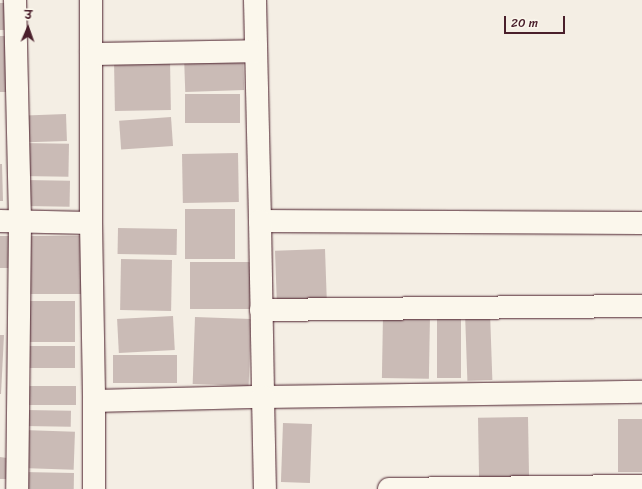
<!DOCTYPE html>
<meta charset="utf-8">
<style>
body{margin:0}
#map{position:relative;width:642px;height:489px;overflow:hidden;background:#f4eee4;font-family:Sriracha,"Playpen Sans Deva",sans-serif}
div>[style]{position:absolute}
.building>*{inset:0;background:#cabbb6;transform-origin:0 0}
.roads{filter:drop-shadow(0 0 1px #4a1f2b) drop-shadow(0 0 1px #4a1f2b)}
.street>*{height:22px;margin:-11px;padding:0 11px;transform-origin:11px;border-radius:11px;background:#fbf7ec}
span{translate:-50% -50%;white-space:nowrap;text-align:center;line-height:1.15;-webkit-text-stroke:4px #fbf7ec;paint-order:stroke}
.north{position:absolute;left:8px;top:8px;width:40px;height:40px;-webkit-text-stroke:3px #fbf7ec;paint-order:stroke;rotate:2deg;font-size:11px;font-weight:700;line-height:16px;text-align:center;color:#4a1f2b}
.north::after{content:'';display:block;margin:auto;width:14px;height:18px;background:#4a1f2b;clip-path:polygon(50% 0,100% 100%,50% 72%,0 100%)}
.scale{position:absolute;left:504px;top:16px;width:61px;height:18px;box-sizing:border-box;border:2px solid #4a1f2b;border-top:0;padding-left:5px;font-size:12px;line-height:14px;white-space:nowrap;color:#4a1f2b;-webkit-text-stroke:3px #fbf7ec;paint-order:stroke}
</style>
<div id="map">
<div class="building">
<i style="left:0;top:3px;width:10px;height:27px"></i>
<i style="left:0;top:36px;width:14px;height:56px"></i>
<i style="left:243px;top:55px;width:35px;height:59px;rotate:88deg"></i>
<i style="left:170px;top:59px;width:51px;height:56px;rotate:89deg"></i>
<i style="left:185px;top:94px;width:55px;height:29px"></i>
<i style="left:66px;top:114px;width:27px;height:47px;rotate:88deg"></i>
<i style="left:171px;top:117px;width:29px;height:52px;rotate:86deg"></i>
<i style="left:22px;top:143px;width:47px;height:33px;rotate:1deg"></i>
<i style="left:238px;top:153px;width:49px;height:56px;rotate:89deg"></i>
<i style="clip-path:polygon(0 164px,2px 164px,3px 201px,0 201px)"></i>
<i style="left:25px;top:180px;width:45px;height:26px;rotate:1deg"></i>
<i style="left:185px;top:209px;width:50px;height:50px"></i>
<i style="left:118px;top:228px;width:59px;height:26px;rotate:1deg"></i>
<i style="left:0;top:236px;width:11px;height:32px"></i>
<i style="left:24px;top:236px;width:58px;height:58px"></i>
<i style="left:325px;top:249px;width:56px;height:50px;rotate:88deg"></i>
<i style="left:121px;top:259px;width:51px;height:51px;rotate:1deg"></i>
<i style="left:251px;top:262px;width:47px;height:61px;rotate:90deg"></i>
<i style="left:24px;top:301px;width:51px;height:41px"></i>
<i style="left:490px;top:312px;width:68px;height:25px;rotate:88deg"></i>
<i style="left:437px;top:313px;width:24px;height:65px"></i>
<i style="left:383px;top:315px;width:47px;height:63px;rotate:1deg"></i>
<i style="left:173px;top:316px;width:34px;height:56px;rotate:87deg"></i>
<i style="left:195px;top:317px;width:56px;height:67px;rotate:2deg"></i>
<i style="clip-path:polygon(0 335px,4px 335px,1px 394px,0 394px)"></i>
<i style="left:75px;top:346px;width:22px;height:53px;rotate:90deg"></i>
<i style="left:177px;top:355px;width:28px;height:64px;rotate:90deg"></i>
<i style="left:25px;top:386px;width:51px;height:19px"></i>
<i style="left:25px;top:410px;width:46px;height:16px;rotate:1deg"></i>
<i style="left:528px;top:417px;width:65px;height:50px;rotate:89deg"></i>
<i style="left:618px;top:419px;width:24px;height:53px"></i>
<i style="left:283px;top:423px;width:29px;height:59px;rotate:2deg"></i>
<i style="left:23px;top:430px;width:52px;height:38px;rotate:2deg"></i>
<i style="clip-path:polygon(0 457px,7px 458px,6px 479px,0 479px)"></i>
<i style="left:23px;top:472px;width:51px;height:17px;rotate:1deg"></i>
</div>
<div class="roads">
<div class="street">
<i style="left:15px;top:0;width:222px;rotate:88.7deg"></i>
<i style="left:20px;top:222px;width:267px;rotate:90.6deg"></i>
<i style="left:91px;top:0;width:223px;rotate:90deg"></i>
<i style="left:91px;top:223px;width:178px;rotate:89deg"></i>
<i style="left:255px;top:0;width:221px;rotate:88.7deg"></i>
<i style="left:91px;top:54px;width:165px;rotate:-1deg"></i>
<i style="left:0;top:221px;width:91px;rotate:1.3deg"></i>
<i style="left:642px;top:223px;width:382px;rotate:-179.7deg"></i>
<i style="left:260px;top:221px;width:176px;rotate:89deg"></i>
<i style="left:263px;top:397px;width:379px;rotate:-0.8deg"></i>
<i style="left:261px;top:310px;width:381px;rotate:-0.6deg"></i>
<i style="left:94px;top:489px;width:88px;rotate:-90deg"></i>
<i style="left:94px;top:401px;width:169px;rotate:-1.4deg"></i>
<i style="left:263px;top:397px;width:92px;rotate:88.8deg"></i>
<i style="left:389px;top:489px;width:253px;rotate:-0.7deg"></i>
</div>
</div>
<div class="north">उ</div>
<div class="scale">20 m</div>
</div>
